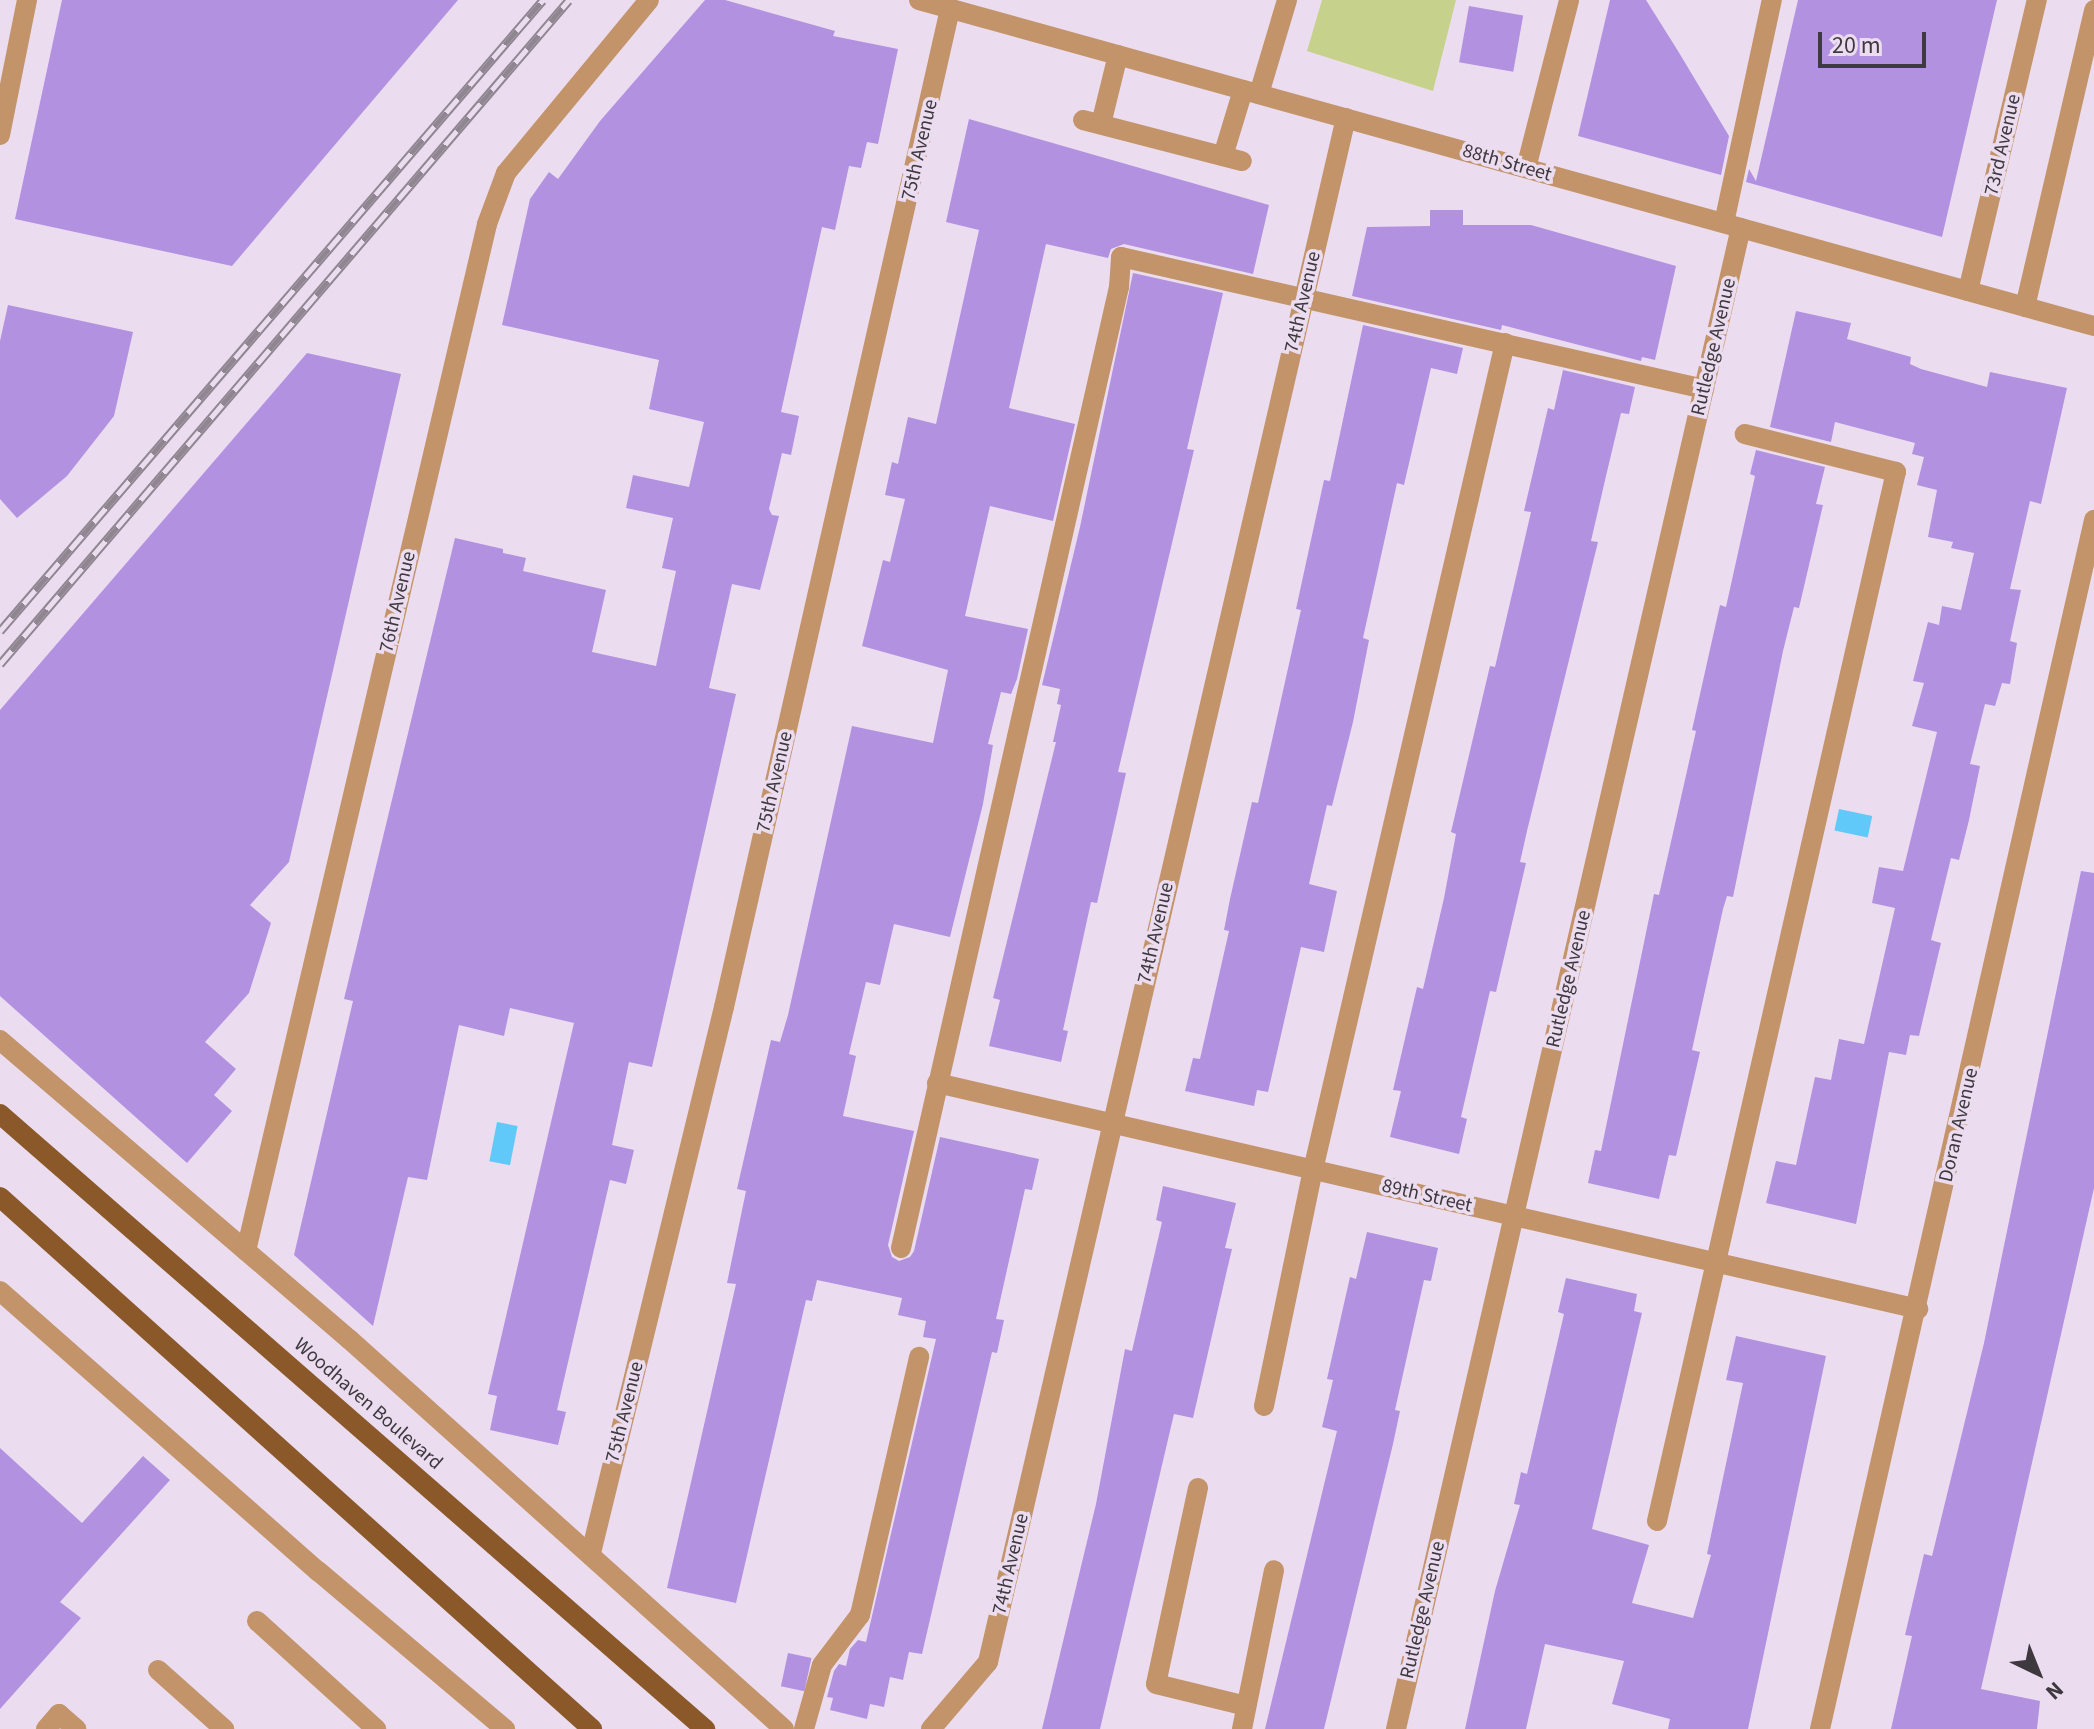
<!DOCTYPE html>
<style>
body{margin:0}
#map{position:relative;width:2094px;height:1729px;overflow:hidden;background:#ebddef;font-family:"Source Sans 3",sans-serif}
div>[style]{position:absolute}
.green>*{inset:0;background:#c6d18c}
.water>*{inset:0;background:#61c9fa;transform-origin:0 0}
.building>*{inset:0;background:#b291e1;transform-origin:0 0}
.minor>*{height:20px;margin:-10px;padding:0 10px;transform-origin:10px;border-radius:10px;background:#c3936a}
.major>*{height:20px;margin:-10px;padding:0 10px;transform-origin:10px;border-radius:10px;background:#8b5829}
.rail>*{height:9px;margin-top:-4.5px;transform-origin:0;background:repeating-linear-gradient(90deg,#ebddef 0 18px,#908692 0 36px);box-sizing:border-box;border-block:2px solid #908692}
span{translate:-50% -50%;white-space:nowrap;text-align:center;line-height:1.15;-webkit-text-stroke:7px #ebddef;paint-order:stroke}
.street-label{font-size:20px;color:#3e383f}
.north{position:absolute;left:1998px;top:1633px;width:80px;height:80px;-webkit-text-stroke:6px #ebddef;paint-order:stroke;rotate:137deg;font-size:22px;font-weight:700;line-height:32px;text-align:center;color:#3e383f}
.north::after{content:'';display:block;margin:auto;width:28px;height:36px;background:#3e383f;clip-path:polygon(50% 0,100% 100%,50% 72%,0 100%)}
.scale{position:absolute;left:1818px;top:32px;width:108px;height:36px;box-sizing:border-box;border:4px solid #3e383f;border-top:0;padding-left:10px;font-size:24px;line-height:28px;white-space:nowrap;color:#3e383f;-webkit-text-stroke:6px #ebddef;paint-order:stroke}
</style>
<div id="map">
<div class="green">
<i style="clip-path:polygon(1322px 0,1456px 0,1433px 91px,1307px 51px)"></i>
</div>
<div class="water">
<i style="left:1839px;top:809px;width:34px;height:22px;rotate:12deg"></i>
<i style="left:497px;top:1122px;width:21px;height:40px;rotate:11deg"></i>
</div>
<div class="building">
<i style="clip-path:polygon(62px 0,458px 0,232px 266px,15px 219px)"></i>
<i style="clip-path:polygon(705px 0,725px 0,835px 31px,833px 36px,898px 49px,878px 144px,867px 142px,861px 168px,849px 166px,835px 230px,822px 227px,781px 412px,799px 416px,791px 455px,782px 453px,769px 509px,772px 515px,779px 516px,760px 590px,732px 584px,709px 688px,736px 694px,652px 1067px,629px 1062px,612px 1145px,634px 1150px,626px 1184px,610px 1180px,557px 1410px,566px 1412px,558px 1445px,490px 1430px,497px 1396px,488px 1394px,574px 1023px,510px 1008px,504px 1036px,459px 1025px,427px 1180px,408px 1177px,373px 1326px,294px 1255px,353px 1001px,344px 999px,455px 538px,503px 549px,503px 553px,526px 558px,523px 571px,606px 590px,592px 652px,656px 666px,676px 571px,662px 568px,673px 518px,626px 508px,633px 475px,689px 487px,704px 422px,649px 409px,659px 360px,502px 325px,530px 199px,549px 172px,558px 179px,600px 121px)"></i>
<i style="clip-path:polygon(1610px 0,1646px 0,1678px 51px,1729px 136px,1721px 175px,1578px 136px)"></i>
<i style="clip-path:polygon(1798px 0,1997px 0,1942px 237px,1746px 182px,1749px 169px,1756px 181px)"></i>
<i style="left:1469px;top:6px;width:55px;height:57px;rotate:10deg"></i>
<i style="clip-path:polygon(969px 119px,1269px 205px,1253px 274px,1124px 244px,1111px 249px,1108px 258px,1046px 244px,1009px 408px,1075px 424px,1053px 521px,990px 506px,965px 616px,1028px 629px,1017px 679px,1011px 694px,1001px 692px,988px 744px,993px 745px,983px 804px,950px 937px,894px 924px,880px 985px,866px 982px,849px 1054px,856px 1056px,843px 1116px,914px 1131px,888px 1245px,892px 1257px,899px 1261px,910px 1257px,914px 1251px,940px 1137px,1039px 1159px,1032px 1190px,1025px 1189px,996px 1319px,1004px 1320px,997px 1353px,992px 1352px,922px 1654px,909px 1652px,903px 1680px,890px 1677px,884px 1707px,870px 1704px,867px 1719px,830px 1710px,833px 1698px,827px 1697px,834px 1671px,839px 1664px,846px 1666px,850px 1649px,858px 1640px,866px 1642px,936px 1339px,923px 1337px,926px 1321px,898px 1315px,902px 1298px,817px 1280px,812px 1301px,806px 1300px,736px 1603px,667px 1588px,736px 1284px,727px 1283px,746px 1191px,737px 1189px,771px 1040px,780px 1042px,788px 1015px,852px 726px,933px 743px,948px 670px,862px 646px,883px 560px,890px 562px,905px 499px,885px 495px,892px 462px,898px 464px,908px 417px,936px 424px,979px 230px,946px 222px)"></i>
<i style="clip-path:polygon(1430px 210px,1463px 210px,1463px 225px,1531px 225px,1676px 266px,1655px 360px,1642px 357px,1641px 361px,1502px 325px,1501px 330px,1352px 296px,1367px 227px,1430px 226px)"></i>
<i style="clip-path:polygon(1133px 273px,1223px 293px,1187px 449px,1194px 450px,1118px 772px,1126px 773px,1097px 903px,1091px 902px,1063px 1030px,1068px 1031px,1061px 1062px,989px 1046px,1000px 1000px,993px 998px,1056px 742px,1053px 742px,1061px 705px,1057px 704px,1060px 689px,1042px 685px,1080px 527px)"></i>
<i style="clip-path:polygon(8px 305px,133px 332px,114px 416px,67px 476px,17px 518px,0 499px,0 341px)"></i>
<i style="clip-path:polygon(1796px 311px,1851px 323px,1847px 339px,1911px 357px,1910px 364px,1921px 369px,1987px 387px,1990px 372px,2067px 388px,2041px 504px,2030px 501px,2010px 589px,2021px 590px,2010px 641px,2017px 643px,2010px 684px,2002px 683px,1995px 706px,1985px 704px,1970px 764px,1980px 766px,1969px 820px,1959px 860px,1951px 858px,1931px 940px,1941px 943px,1931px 985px,1919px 1036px,1910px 1035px,1906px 1055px,1889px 1052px,1856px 1224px,1766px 1203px,1776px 1161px,1796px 1165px,1815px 1077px,1831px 1080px,1839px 1039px,1864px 1044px,1895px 908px,1872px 903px,1879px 867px,1903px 871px,1937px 732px,1912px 726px,1924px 683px,1913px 681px,1928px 622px,1939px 625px,1942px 606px,1961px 610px,1974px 553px,1951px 548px,1953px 542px,1928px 537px,1937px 490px,1917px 485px,1924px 457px,1912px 454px,1915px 443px,1835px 422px,1831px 442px,1770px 427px)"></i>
<i style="clip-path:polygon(1363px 325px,1463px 348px,1457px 374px,1431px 368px,1404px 485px,1397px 483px,1363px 638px,1369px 640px,1353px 722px,1332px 806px,1327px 805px,1309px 884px,1337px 891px,1324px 952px,1301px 947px,1268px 1092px,1257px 1090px,1254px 1106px,1185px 1091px,1193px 1058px,1200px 1059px,1229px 931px,1224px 930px,1230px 899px,1252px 802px,1258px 803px,1301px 610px,1296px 609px,1324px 480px,1330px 481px)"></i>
<i style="clip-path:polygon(307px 353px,401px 374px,289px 862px,250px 905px,271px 923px,249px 993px,205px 1042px,236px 1069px,214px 1095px,232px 1111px,187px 1163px,0 996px,0 710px)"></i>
<i style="clip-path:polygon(1563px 370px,1635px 387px,1629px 414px,1621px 413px,1606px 476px,1591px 541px,1598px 542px,1527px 831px,1520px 862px,1526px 863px,1496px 992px,1490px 991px,1461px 1117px,1467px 1119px,1459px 1154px,1390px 1137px,1401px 1091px,1393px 1090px,1417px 987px,1423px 989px,1444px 898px,1456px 834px,1451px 832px,1485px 687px,1490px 666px,1495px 667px,1516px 577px,1531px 512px,1524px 511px,1548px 408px,1554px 410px)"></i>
<i style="clip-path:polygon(1756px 450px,1825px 467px,1816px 504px,1823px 505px,1799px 608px,1794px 607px,1783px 651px,1733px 897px,1727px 896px,1723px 909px,1692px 1050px,1700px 1052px,1676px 1156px,1669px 1155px,1659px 1199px,1588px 1183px,1595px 1150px,1601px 1151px,1654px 894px,1659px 895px,1696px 731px,1692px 730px,1713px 636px,1720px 605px,1726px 607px,1755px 476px,1750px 474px)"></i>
<i style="clip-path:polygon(2081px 871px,2094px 873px,2094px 1188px,1981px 1689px,2040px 1701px,2037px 1729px,1891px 1729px,1912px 1636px,1905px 1635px,1924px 1554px,1932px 1556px,1984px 1343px)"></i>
<i style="clip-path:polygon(1163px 1186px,1236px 1203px,1225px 1248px,1232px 1249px,1227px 1270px,1193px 1418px,1174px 1414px,1100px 1729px,1042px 1729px,1096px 1504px,1125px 1349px,1132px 1351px,1162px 1222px,1156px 1220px)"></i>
<i style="clip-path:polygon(1367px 1232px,1438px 1248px,1431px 1281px,1424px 1280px,1395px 1410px,1400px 1411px,1393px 1444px,1324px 1729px,1265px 1729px,1337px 1431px,1322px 1427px,1333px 1380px,1327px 1379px,1350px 1277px,1356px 1279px)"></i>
<i style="clip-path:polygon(1566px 1278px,1637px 1294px,1634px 1311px,1642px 1313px,1592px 1529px,1649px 1545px,1632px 1603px,1693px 1618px,1711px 1555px,1707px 1554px,1743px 1383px,1726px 1380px,1736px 1336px,1826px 1356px,1748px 1729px,1668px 1729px,1670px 1719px,1612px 1704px,1624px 1661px,1545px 1644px,1526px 1729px,1465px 1729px,1495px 1591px,1520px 1505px,1514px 1504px,1521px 1472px,1527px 1474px,1564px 1314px,1558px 1312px)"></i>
<i style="clip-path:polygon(0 1448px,82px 1523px,143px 1456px,170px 1480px,60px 1602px,81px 1618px,0 1709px)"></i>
<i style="left:788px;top:1653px;width:24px;height:34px;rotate:12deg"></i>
</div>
<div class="minor">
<i style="left:919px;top:0;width:1219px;rotate:15.51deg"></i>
<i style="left:1259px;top:94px;width:98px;rotate:-73.4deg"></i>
<i style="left:1083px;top:120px;width:164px;rotate:14.5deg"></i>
<i style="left:1101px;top:124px;width:71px;rotate:-76.2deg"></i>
<i style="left:0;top:135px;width:138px;rotate:-78.7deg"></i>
<i style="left:1223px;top:156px;width:69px;rotate:-73.1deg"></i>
<i style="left:1526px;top:168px;width:173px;rotate:-75.6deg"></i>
<i style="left:1724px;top:223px;width:228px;rotate:-77.9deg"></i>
<i style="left:1968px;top:291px;width:299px;rotate:-76.7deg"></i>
<i style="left:2025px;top:307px;width:305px;rotate:-76.9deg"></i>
<i style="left:0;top:1040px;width:460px;rotate:40.6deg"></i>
<i style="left:349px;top:1339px;width:584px;rotate:41.88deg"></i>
<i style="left:937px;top:1083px;width:1007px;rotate:12.97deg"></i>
<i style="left:901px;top:1248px;width:985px;rotate:-77.22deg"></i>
<i style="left:1119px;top:287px;width:30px;rotate:-86deg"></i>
<i style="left:1121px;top:257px;width:598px;rotate:12.76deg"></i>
<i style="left:246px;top:1251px;width:1055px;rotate:-76.79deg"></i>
<i style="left:487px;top:224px;width:54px;rotate:-69.6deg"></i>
<i style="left:506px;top:173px;width:224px;rotate:-50.4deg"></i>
<i style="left:0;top:1291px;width:424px;rotate:41.4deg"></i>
<i style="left:318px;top:1571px;width:245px;rotate:40.2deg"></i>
<i style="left:1264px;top:1406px;width:241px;rotate:-78.3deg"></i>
<i style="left:1313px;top:1170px;width:849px;rotate:-76.93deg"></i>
<i style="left:1198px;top:1488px;width:200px;rotate:102.1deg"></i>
<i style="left:1156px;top:1684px;width:93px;rotate:13.7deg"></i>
<i style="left:1657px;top:1521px;width:1076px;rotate:-77.17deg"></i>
<i style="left:1896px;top:472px;width:156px;rotate:-165.9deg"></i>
<i style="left:591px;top:1553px;width:562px;rotate:-76.31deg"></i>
<i style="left:724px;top:1007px;width:1023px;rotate:-77.24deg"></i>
<i style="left:257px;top:1621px;width:161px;rotate:42.2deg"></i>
<i style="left:158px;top:1670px;width:89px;rotate:41.8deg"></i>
<i style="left:46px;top:1729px;width:20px;rotate:-49deg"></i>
<i style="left:59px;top:1714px;width:23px;rotate:41deg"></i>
<i style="left:804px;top:1729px;width:66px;rotate:-74.3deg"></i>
<i style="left:822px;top:1665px;width:63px;rotate:-52.8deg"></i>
<i style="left:860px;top:1615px;width:265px;rotate:-77.1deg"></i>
<i style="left:931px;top:1729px;width:88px;rotate:-49.6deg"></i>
<i style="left:988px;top:1662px;width:1585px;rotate:-76.95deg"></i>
<i style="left:1242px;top:1729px;width:162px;rotate:-78.6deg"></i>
<i style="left:1396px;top:1729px;width:1540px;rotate:-77.06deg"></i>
<i style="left:1820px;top:1729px;width:1240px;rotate:-77.23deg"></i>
</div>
<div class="major">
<i style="left:0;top:1114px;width:936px;rotate:41.1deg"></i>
<i style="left:0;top:1197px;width:796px;rotate:41.94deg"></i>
</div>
<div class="rail">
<i style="left:0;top:631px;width:832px;rotate:-49.29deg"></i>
<i style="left:0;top:664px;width:874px;rotate:-49.41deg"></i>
</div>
<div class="street-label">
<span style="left:2003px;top:145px;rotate:-77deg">73rd Avenue</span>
<span style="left:920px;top:150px;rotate:-77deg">75th Avenue</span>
<span style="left:1507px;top:163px;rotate:16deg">88th Street</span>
<span style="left:1303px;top:302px;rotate:-77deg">74th Avenue</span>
<span style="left:1714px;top:347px;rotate:-77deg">Rutledge Avenue</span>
<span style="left:398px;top:602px;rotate:-77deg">76th Avenue</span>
<span style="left:775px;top:782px;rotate:-77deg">75th Avenue</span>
<span style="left:1156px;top:933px;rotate:-77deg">74th Avenue</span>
<span style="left:1569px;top:979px;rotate:-77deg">Rutledge Avenue</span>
<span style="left:1959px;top:1125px;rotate:-77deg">Doran Avenue</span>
<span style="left:1427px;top:1196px;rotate:13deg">89th Street</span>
<span style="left:368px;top:1404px;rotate:41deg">Woodhaven Boulevard</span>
<span style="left:625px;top:1412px;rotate:-76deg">75th Avenue</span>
<span style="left:1011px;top:1564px;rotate:-77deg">74th Avenue</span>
<span style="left:1423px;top:1610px;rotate:-77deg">Rutledge Avenue</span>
</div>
<div class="north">N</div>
<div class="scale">20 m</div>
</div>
